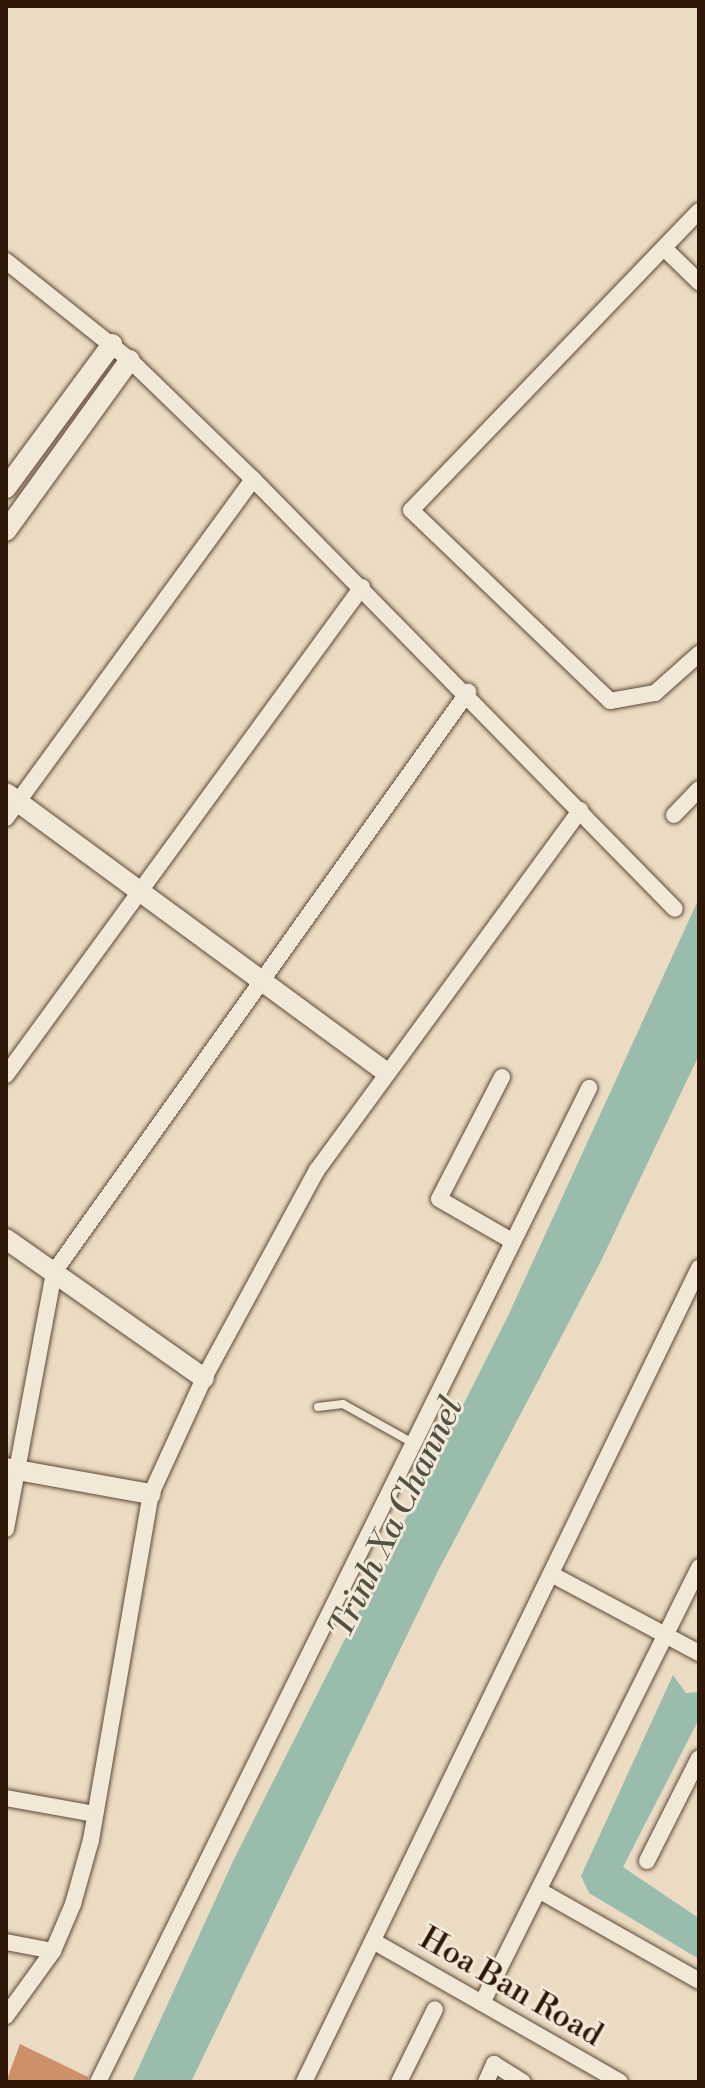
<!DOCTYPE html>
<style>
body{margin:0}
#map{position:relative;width:705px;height:2088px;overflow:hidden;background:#eadbc2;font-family:"Libre Bodoni",serif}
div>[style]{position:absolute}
.water>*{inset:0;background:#99bcac}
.building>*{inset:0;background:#ce9069}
.roads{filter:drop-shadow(0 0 2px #5d4836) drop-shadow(0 0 2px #5d4836)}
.service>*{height:8px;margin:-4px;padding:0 4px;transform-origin:4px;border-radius:4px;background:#f1e8d7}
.minor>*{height:16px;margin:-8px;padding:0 8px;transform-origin:8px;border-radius:8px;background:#f1e8d7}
.tertiary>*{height:20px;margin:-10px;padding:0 10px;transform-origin:10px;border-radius:10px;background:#f1e8d7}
span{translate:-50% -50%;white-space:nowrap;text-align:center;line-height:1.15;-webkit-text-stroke:6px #f1e8d7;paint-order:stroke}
.street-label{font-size:32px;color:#2e1707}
.water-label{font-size:34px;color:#535141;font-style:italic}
.frame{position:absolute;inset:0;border:8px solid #2e1707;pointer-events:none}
</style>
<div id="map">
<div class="water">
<i style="clip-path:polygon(699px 898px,699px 1055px,600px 1263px,437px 1573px,191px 2082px,132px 2082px,234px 1859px,508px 1316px)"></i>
<i style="clip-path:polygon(673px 1675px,686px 1693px,699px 1692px,699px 1719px,623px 1867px,697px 1917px,699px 1959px,589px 1893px,581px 1876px)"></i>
</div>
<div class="building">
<i style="clip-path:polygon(20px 2044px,88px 2077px,87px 2082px,6px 2082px)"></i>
</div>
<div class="roads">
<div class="service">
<i style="left:318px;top:1407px;width:25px;rotate:-7deg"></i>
<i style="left:343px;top:1404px;width:78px;rotate:29.2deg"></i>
</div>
<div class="minor">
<i style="left:699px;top:211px;width:415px;rotate:133.9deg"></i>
<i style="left:411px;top:510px;width:276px;rotate:43.8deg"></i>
<i style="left:610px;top:701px;width:46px;rotate:-10.1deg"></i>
<i style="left:655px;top:693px;width:59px;rotate:-41.6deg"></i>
<i style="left:664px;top:248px;width:49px;rotate:44.2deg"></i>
<i style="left:6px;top:261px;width:159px;rotate:38.6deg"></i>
<i style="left:130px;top:360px;width:171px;rotate:44.1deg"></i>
<i style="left:253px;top:479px;width:602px;rotate:45.54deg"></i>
<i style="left:674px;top:815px;width:36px;rotate:-46deg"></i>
<i style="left:6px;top:818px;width:419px;rotate:-53.9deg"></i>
<i style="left:6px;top:1075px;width:604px;rotate:-53.89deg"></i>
<i style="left:502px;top:1077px;width:137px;rotate:117.3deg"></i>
<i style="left:439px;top:1199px;width:84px;rotate:29.9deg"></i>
<i style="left:6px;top:1529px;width:261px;rotate:-79.4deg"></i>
<i style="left:54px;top:1272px;width:713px;rotate:-54.48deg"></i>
<i style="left:551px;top:1574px;width:168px;rotate:28.1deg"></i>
<i style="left:6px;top:1798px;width:90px;rotate:10.2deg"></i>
<i style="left:647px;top:1861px;width:115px;rotate:-63.2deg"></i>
<i style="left:542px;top:1892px;width:180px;rotate:29.5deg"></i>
<i style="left:373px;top:1941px;width:284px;rotate:29.7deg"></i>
<i style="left:6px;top:1942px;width:48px;rotate:10.8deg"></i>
<i style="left:482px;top:2003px;width:487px;rotate:-63.5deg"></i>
<i style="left:6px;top:2016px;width:80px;rotate:-54.1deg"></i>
<i style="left:53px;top:1951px;width:51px;rotate:-66.9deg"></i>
<i style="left:73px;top:1904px;width:66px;rotate:-74.3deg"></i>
<i style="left:91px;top:1840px;width:351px;rotate:-80.2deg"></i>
<i style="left:151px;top:1494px;width:128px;rotate:-65.4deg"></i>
<i style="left:204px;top:1378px;width:237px;rotate:-61.5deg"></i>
<i style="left:317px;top:1170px;width:446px;rotate:-53.8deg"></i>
<i style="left:98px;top:2082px;width:1109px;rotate:-63.71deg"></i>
<i style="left:304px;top:2082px;width:905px;rotate:-64.11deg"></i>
<i style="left:399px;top:2082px;width:81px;rotate:-63.7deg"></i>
<i style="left:486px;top:2082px;width:20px;rotate:-66deg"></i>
<i style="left:494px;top:2064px;width:34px;rotate:32deg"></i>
</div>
<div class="tertiary">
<i style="left:6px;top:488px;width:179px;rotate:-53.6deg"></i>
<i style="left:6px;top:531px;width:211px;rotate:-54.1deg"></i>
<i style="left:6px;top:793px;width:471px;rotate:36.3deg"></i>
<i style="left:6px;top:1239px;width:242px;rotate:35.1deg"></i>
<i style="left:6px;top:1468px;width:147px;rotate:10.2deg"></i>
</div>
</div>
<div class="street-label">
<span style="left:511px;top:1987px;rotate:30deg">Hoa Ban Road</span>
</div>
<div class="water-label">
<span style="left:397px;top:1518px;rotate:-64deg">Trinh Xa Channel</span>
</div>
<div class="frame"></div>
</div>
